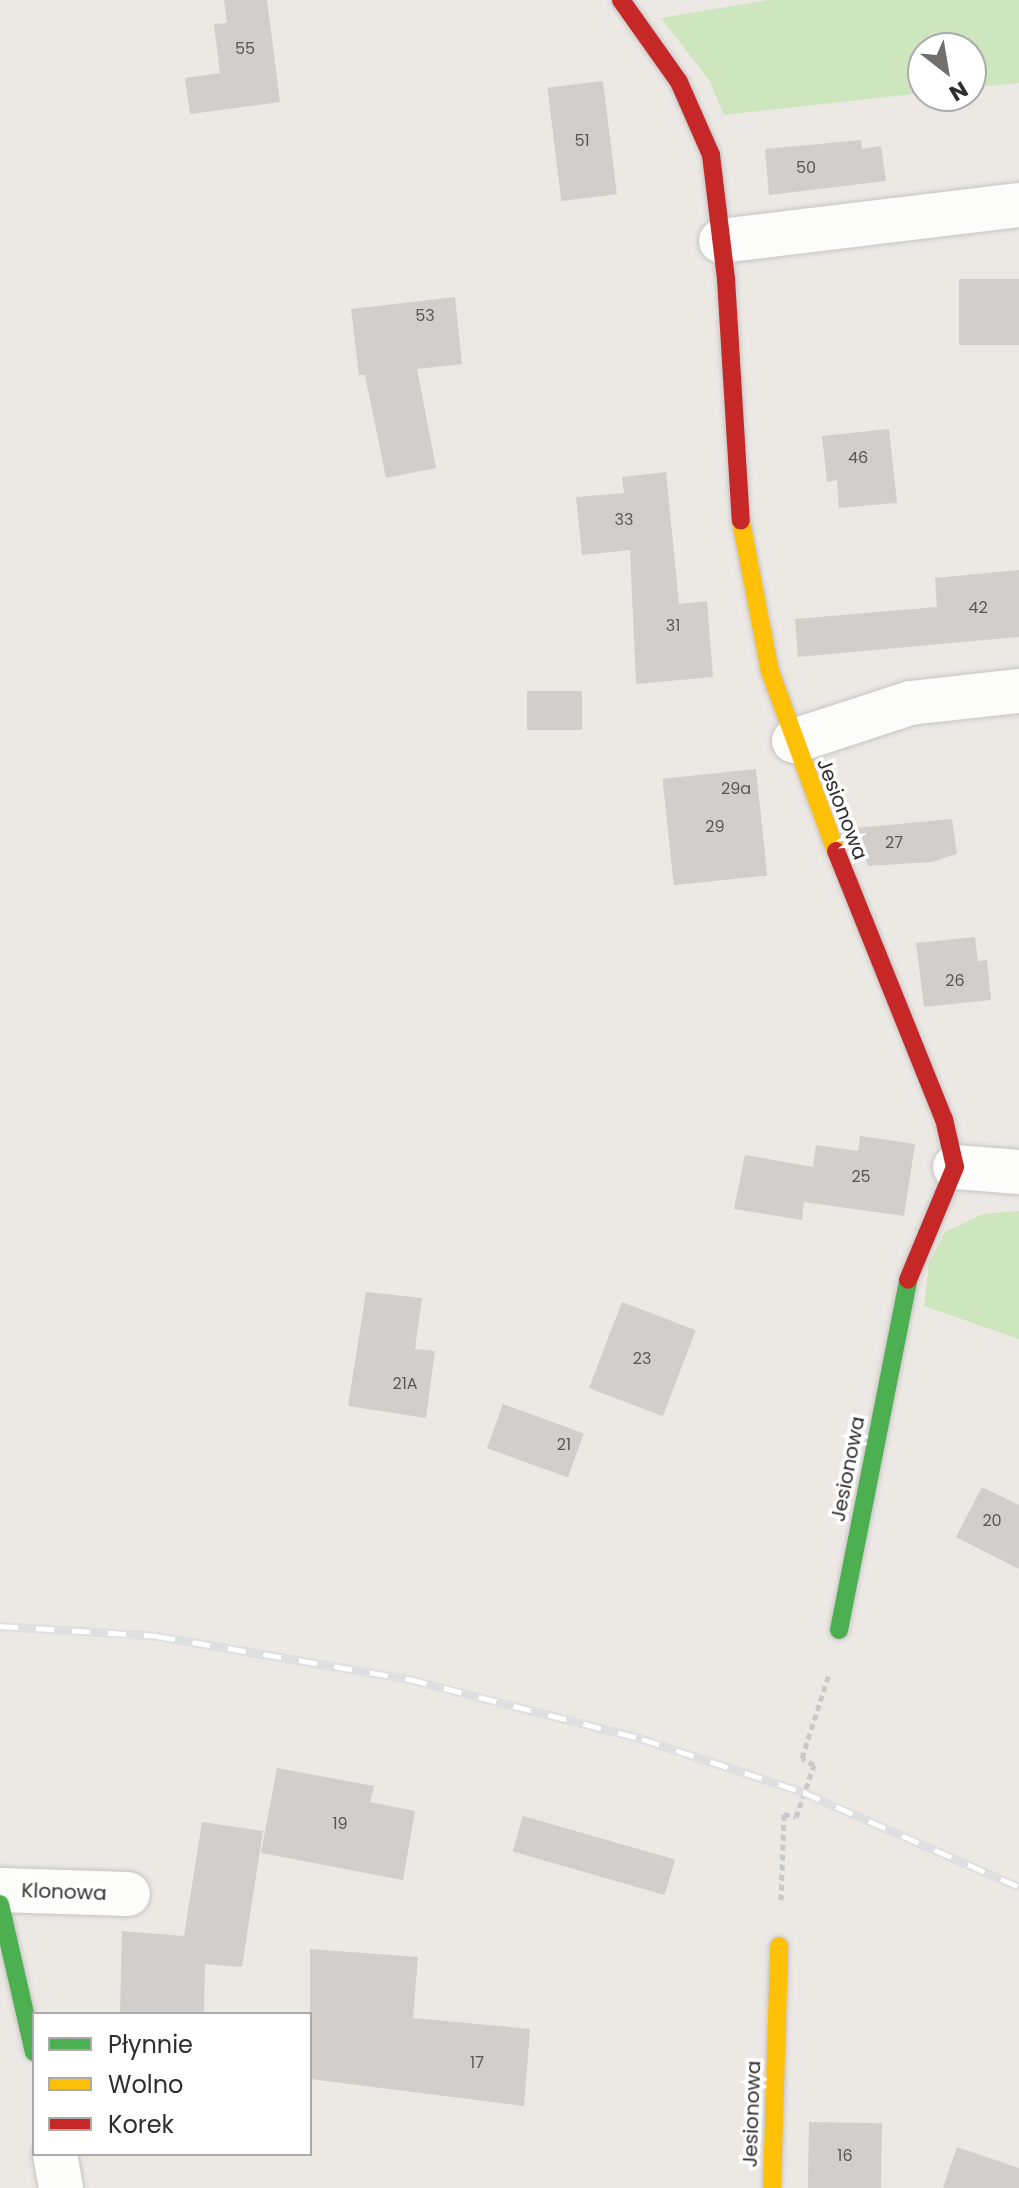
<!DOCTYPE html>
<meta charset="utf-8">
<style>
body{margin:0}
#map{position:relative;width:1019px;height:2188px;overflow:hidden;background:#ece8e4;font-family:Poppins,sans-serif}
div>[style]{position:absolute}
.green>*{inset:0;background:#cee6be}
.building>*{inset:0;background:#d1cecb;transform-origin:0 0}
.path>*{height:5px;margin-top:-2.5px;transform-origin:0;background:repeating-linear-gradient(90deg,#c9c9c8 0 6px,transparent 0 10px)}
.roads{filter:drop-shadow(0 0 2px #c5c4c5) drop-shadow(0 0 2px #c5c4c5)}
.street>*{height:44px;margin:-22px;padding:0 22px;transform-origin:22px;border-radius:22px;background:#fcfcfb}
.fast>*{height:18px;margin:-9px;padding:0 9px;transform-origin:9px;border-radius:9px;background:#4caf50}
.slow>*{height:18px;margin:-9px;padding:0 9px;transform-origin:9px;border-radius:9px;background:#ffc107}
.jam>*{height:18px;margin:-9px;padding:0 9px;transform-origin:9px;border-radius:9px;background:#c62828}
.rail>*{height:9px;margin-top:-4.5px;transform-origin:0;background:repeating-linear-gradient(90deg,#fff 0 18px,#dfdfe1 0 36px);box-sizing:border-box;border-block:2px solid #dfdfe1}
span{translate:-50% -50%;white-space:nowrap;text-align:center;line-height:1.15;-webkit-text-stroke:7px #fff;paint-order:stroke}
.number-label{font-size:16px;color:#585857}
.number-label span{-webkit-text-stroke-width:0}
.street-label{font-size:20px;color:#2e2e2e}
.legend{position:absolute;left:32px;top:2012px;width:280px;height:144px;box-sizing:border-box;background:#fff;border:2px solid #ababab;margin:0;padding:10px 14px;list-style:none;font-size:24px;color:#2e2e2e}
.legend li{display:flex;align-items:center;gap:16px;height:40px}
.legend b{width:40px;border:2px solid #ababab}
.north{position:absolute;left:907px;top:32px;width:80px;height:80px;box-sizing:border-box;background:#fff;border:2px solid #ababab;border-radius:50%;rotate:149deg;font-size:22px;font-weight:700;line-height:32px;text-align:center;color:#2e2e2e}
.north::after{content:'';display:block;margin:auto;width:28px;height:36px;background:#706f6e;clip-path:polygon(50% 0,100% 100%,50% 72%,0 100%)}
</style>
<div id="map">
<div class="green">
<i style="clip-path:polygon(768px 0,1019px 0,1019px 83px,971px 88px,971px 48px,923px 48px,923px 93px,724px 115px,709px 80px,661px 18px)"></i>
<i style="clip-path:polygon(1019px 1211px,1019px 1339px,924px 1306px,929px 1263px,945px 1232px,983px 1214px)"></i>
</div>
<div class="building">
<i style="clip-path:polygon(224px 0,267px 0,280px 102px,190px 114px,185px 78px,220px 73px,214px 24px,227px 23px)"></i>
<i style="left:603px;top:81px;width:114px;height:56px;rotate:83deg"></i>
<i style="clip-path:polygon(861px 140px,862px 149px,881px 146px,886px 181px,769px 195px,765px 149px)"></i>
<i style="left:1019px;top:279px;width:66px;height:60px;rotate:90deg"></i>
<i style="clip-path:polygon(455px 297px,462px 364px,417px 369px,436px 468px,386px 478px,365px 375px,359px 375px,351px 309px)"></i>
<i style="clip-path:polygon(889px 429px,897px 503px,839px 508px,837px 480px,827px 482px,822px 436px)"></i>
<i style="clip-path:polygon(666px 472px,679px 604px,707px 601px,713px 677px,636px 684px,630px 550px,582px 555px,576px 497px,624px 493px,622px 477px)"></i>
<i style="clip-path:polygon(1019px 570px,1019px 637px,798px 657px,795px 619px,937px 607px,935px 578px)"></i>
<i style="left:527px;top:691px;width:55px;height:39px"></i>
<i style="left:756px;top:769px;width:107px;height:94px;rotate:84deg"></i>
<i style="clip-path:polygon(952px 819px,957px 854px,931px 862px,868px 866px,857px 835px,856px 828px)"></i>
<i style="clip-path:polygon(975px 937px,978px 961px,987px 960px,991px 1000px,924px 1007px,916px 943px)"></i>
<i style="clip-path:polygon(860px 1136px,915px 1144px,904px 1216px,804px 1202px,802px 1220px,734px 1209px,745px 1155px,813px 1167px,816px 1145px,858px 1151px)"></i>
<i style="clip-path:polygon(366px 1292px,422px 1298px,415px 1349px,435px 1351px,426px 1418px,348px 1406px)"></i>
<i style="left:622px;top:1302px;width:79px;height:92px;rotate:21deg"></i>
<i style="left:503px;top:1404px;width:86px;height:47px;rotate:20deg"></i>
<i style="clip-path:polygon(982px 1487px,1019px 1505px,1019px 1569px,956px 1537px)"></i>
<i style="clip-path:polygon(277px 1768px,374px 1786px,370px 1802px,415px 1811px,403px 1880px,261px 1853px)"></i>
<i style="left:523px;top:1816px;width:158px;height:37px;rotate:16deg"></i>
<i style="clip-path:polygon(202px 1822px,263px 1831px,242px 1967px,205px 1964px,204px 2014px,120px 2014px,122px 1931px,184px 1936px)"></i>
<i style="clip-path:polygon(310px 1949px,418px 1957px,413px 2018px,530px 2029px,524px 2106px,310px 2079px)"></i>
<i style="left:809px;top:2122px;width:73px;height:66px;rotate:1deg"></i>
<i style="clip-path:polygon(957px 2147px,1019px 2168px,1019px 2188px,943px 2188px)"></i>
</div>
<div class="path">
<i style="left:781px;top:1900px;width:86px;rotate:-88deg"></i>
<i style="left:784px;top:1814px;width:12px;rotate:14deg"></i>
<i style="left:796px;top:1817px;width:55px;rotate:-70.9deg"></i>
<i style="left:814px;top:1765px;width:14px;rotate:-150deg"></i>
<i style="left:802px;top:1758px;width:88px;rotate:-72.2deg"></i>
</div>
<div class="roads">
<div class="street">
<i style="left:721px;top:241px;width:300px;rotate:-6.9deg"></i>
<i style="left:794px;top:741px;width:122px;rotate:-18.1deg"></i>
<i style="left:910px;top:703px;width:110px;rotate:-6.3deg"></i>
<i style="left:955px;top:1167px;width:64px;rotate:4.5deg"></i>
<i style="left:0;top:1890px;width:128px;rotate:1.8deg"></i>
<i style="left:55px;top:2154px;width:35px;rotate:80deg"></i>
</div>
<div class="fast">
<i style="left:839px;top:1630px;width:357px;rotate:-78.8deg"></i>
<i style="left:0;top:1904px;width:152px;rotate:77.1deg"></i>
</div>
<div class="slow">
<i style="left:741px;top:521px;width:153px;rotate:79.1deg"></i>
<i style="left:770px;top:671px;width:192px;rotate:69.9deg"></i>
<i style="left:772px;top:2188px;width:242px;rotate:-88.3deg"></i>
</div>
<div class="jam">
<i style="left:621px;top:0;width:100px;rotate:54.7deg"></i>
<i style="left:679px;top:82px;width:80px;rotate:66.3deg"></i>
<i style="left:711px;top:155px;width:125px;rotate:83.1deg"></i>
<i style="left:726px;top:279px;width:242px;rotate:86.5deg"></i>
<i style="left:836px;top:851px;width:289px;rotate:68.1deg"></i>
<i style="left:944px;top:1119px;width:49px;rotate:77.1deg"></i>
<i style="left:955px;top:1167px;width:122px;rotate:112.6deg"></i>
</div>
</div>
<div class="rail">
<i style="left:0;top:1626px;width:157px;rotate:3.6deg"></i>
<i style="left:157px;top:1636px;width:256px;rotate:9.7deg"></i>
<i style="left:409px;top:1679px;width:241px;rotate:14.4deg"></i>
<i style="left:642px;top:1739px;width:169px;rotate:18.2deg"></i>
<i style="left:803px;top:1792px;width:236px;rotate:23.7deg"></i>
</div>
<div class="number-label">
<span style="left:245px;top:49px">55</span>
<span style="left:582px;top:141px">51</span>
<span style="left:806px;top:168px">50</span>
<span style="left:425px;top:316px">53</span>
<span style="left:858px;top:458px">46</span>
<span style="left:624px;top:520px">33</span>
<span style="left:978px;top:608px">42</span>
<span style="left:673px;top:626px">31</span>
<span style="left:736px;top:789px">29a</span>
<span style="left:715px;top:827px">29</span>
<span style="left:894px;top:843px">27</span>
<span style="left:955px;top:981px">26</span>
<span style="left:861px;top:1177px">25</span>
<span style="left:642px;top:1359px">23</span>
<span style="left:405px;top:1384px">21A</span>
<span style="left:564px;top:1445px">21</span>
<span style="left:992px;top:1521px">20</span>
<span style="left:340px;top:1824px">19</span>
<span style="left:477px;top:2063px">17</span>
<span style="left:845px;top:2156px">16</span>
</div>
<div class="street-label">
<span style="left:842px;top:809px;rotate:69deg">Jesionowa</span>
<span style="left:848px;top:1469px;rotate:-79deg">Jesionowa</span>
<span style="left:64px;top:1892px;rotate:2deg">Klonowa</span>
<span style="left:752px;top:2114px;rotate:-88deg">Jesionowa</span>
</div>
<ul class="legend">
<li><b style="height:10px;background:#4caf50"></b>Płynnie</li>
<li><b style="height:10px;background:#ffc107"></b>Wolno</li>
<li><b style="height:10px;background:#c62828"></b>Korek</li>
</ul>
<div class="north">N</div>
</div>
